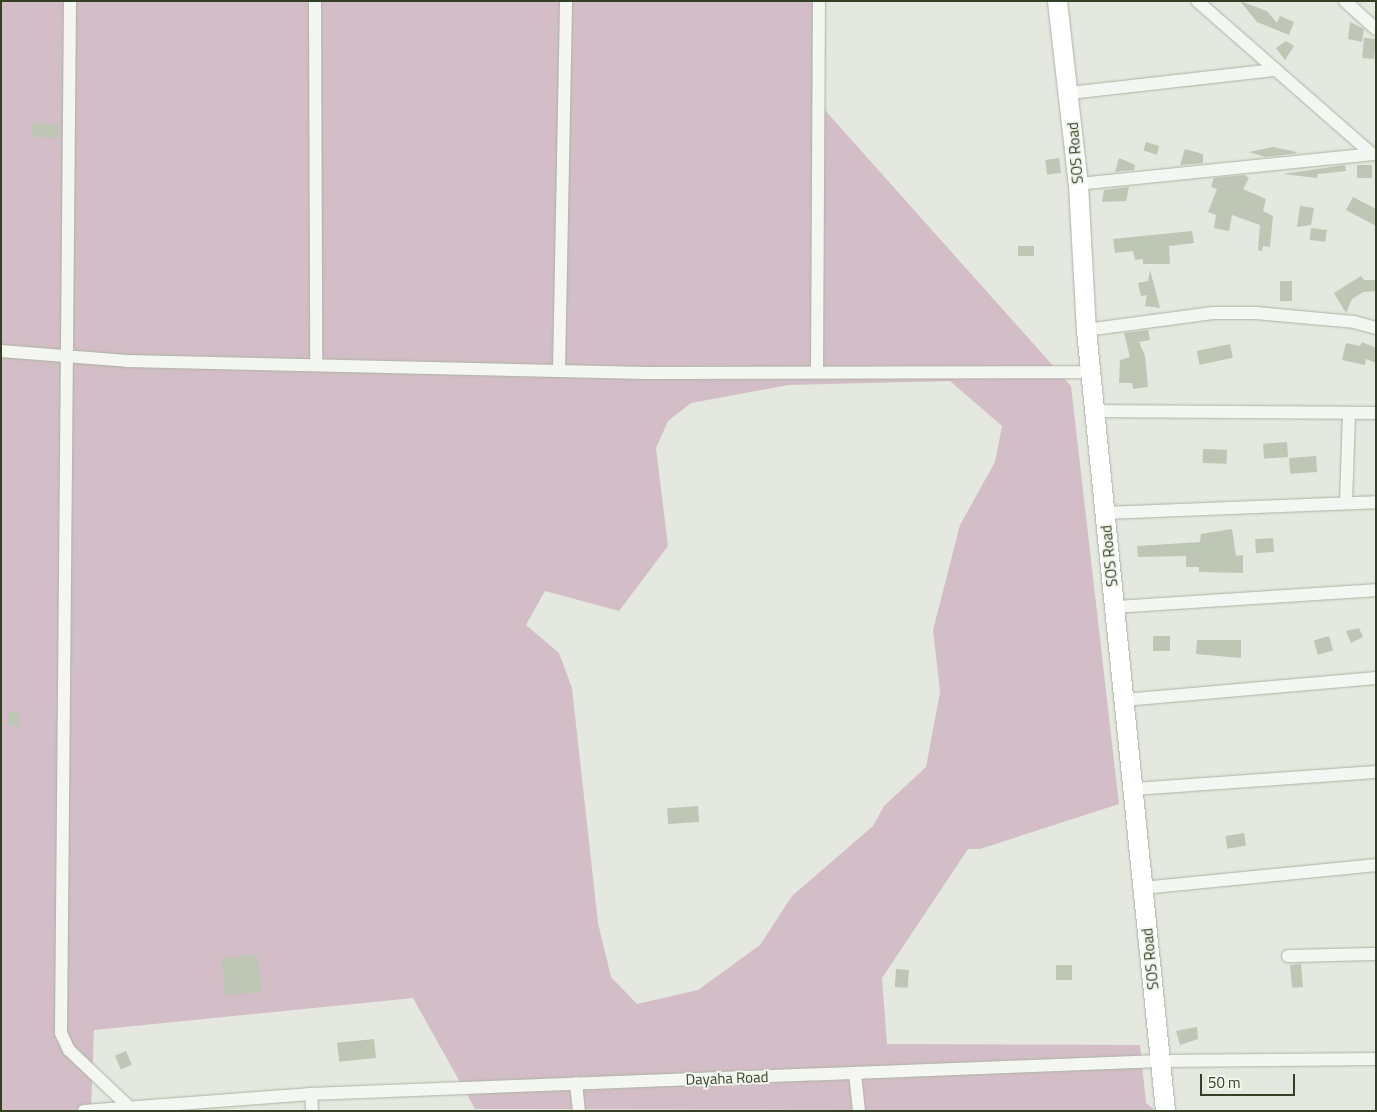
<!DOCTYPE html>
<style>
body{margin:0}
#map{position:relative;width:1377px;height:1112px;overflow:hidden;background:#e4e8de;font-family:"Titillium Web",sans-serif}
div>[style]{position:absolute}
.green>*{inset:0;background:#d3bec7}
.building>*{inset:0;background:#bec6b5;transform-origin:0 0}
.roads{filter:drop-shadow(0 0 1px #acb2a3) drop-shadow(0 0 1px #acb2a3)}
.street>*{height:12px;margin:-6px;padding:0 6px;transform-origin:6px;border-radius:6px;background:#f4f7f1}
.secondary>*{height:19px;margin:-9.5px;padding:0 9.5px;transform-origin:9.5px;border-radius:9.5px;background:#fff}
span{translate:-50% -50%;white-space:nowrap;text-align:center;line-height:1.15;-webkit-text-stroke:4px #f2f6ed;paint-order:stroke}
.street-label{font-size:15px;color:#344026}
.frame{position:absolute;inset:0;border:2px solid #344026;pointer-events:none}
.scale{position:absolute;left:1200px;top:1074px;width:95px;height:22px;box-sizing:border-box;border:2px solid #344026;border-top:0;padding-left:6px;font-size:15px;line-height:18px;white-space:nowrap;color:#344026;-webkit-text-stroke:4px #f2f6ed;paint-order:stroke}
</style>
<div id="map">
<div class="green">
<i style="clip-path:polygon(evenodd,1px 1px,819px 1px,815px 99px,1071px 386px,1119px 804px,980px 849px,968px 849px,882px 978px,887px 1044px,1140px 1045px,1146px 1103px,1156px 1111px,475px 1109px,413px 998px,94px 1030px,91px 1111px,1px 1111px,1px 1px,950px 381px,1002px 426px,995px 462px,960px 525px,933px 630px,940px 692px,926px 767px,884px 806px,873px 826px,792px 896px,760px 945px,698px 990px,637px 1004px,611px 977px,598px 923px,572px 688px,559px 653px,526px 625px,545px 591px,619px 611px,668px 546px,656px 448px,668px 421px,691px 403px,789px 385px,950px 381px)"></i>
</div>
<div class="building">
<i style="clip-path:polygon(1240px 1px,1267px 11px,1277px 23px,1280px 16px,1294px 22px,1289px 35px,1257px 22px)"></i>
<i style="clip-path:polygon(1350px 22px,1364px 29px,1362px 42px,1348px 39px)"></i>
<i style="left:1364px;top:38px;width:12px;height:20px;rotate:5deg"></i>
<i style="clip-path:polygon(1286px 41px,1294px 46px,1285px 60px,1276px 48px)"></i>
<i style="left:33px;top:123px;width:26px;height:14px;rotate:2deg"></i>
<i style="left:1146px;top:142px;width:14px;height:9px;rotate:17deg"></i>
<i style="clip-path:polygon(1273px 147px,1293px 151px,1298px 153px,1265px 157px,1249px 152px)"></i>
<i style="clip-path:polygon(1185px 149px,1203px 154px,1203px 163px,1180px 165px)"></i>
<i style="left:1059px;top:158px;width:15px;height:14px;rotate:82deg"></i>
<i style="clip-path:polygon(1119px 158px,1135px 165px,1134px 170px,1115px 172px)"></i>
<i style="clip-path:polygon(1345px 165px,1346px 171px,1318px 174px,1317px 178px,1283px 174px)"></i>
<i style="left:1357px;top:165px;width:15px;height:13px"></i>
<i style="clip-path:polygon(1244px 175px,1249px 178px,1243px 189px,1266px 199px,1263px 211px,1273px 216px,1270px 247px,1263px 246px,1262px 251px,1258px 250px,1260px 225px,1232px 215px,1229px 231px,1214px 228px,1216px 215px,1208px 212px,1217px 189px,1211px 187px,1214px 178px)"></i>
<i style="clip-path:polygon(1129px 187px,1126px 201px,1102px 202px,1104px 190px)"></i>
<i style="clip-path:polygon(1353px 197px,1376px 209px,1376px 226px,1346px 210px)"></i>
<i style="clip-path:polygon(1300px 206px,1314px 208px,1311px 225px,1297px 227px)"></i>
<i style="left:1311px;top:228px;width:16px;height:12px;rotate:7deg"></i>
<i style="clip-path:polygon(1192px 231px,1194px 243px,1169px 246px,1170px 264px,1143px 264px,1143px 259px,1135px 260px,1133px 251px,1115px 253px,1113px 239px)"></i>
<i style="left:1018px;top:246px;width:16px;height:10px"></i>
<i style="clip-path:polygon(1150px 270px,1160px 308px,1145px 306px,1147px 295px,1141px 296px,1138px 283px,1148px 281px)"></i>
<i style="clip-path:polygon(1361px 276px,1364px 280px,1376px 280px,1376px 291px,1363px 292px,1352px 299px,1346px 313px,1334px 293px)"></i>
<i style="left:1280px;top:281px;width:12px;height:20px"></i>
<i style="clip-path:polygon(1148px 330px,1150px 340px,1139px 342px,1145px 356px,1148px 387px,1133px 389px,1132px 383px,1119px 383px,1120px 360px,1130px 357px,1124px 333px)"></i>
<i style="clip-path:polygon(1362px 342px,1376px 348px,1376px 363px,1366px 359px,1365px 365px,1342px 360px,1346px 343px,1360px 346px)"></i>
<i style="left:1230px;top:344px;width:14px;height:34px;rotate:78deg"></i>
<i style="left:1287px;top:442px;width:15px;height:24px;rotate:86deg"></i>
<i style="left:1203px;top:449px;width:24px;height:14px;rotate:2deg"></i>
<i style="left:1316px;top:456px;width:16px;height:27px;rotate:86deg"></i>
<i style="clip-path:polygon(1232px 529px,1236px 556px,1243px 555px,1243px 573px,1199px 572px,1199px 567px,1186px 567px,1186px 556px,1138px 557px,1137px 546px,1200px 542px,1201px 534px)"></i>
<i style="left:1273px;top:538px;width:14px;height:18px;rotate:86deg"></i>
<i style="clip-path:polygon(1359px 628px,1363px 637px,1351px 643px,1346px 631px)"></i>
<i style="left:1153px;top:636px;width:17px;height:15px"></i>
<i style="left:1329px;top:636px;width:15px;height:16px;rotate:74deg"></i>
<i style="clip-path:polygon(1197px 640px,1241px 640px,1241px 658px,1196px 654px)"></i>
<i style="left:9px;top:711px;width:11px;height:14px;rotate:10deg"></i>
<i style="left:698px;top:806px;width:16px;height:31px;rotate:86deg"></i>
<i style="left:1244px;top:833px;width:13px;height:19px;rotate:81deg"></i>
<i style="left:257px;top:954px;width:38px;height:36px;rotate:83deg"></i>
<i style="left:1301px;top:964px;width:23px;height:11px;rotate:85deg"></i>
<i style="left:1056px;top:965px;width:16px;height:15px"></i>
<i style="left:896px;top:969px;width:13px;height:18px;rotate:4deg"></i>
<i style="clip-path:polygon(1197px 1027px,1198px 1039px,1180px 1045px,1176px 1031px)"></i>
<i style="left:374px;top:1039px;width:19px;height:37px;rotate:84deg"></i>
<i style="left:126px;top:1051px;width:15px;height:12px;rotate:67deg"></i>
</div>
<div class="roads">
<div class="street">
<i style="left:70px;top:1px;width:1032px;rotate:90.5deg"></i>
<i style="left:61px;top:1033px;width:19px;rotate:65deg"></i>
<i style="left:69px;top:1050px;width:83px;rotate:43.5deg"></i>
<i style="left:315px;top:1px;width:364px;rotate:89.8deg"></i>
<i style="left:1345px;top:1px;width:42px;rotate:42.1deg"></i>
<i style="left:1069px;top:93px;width:207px;rotate:-6.4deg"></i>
<i style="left:1078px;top:184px;width:296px;rotate:-5.8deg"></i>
<i style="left:1372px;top:154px;width:232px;rotate:-138.8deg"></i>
<i style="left:1086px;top:330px;width:128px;rotate:-7.6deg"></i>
<i style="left:1213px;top:313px;width:43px"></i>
<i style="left:1256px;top:313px;width:98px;rotate:5.2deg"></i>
<i style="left:1354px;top:322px;width:23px;rotate:15deg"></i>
<i style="left:1px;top:351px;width:126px;rotate:4.5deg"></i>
<i style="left:127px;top:361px;width:519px;rotate:1.32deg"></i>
<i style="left:646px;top:373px;width:445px;rotate:-0.1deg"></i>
<i style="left:559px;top:370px;width:369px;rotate:-88.9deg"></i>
<i style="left:817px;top:372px;width:371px;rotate:-89.7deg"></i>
<i style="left:1095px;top:411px;width:281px;rotate:0.4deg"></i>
<i style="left:1346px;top:503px;width:90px;rotate:-88.1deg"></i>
<i style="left:1105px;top:513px;width:271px;rotate:-2.3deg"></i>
<i style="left:1115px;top:607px;width:262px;rotate:-3.7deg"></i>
<i style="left:1124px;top:700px;width:253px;rotate:-5deg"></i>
<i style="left:1133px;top:789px;width:244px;rotate:-4deg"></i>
<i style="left:1143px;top:888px;width:234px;rotate:-5.6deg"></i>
<i style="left:1288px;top:956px;width:88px;rotate:-1.3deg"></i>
<i style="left:855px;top:1073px;width:38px;rotate:84deg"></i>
<i style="left:576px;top:1083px;width:28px;rotate:84deg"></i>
<i style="left:84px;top:1111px;width:228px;rotate:-4.3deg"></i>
<i style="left:312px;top:1111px;width:17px;rotate:-93deg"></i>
<i style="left:311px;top:1094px;width:850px;rotate:-2.23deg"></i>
<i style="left:1160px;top:1061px;width:216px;rotate:-0.5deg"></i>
</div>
<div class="secondary">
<i style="left:1057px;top:1px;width:184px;rotate:83.5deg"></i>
<i style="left:1078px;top:184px;width:146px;rotate:86.9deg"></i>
<i style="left:1086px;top:330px;width:785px;rotate:84.22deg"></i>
</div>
</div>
<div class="street-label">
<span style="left:1075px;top:153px;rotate:-95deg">SOS Road</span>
<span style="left:1109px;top:556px;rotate:-96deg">SOS Road</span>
<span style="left:1150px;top:959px;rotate:-96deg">SOS Road</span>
<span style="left:727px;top:1078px;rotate:-2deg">Dayaha Road</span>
</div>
<div class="frame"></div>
<div class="scale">50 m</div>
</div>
